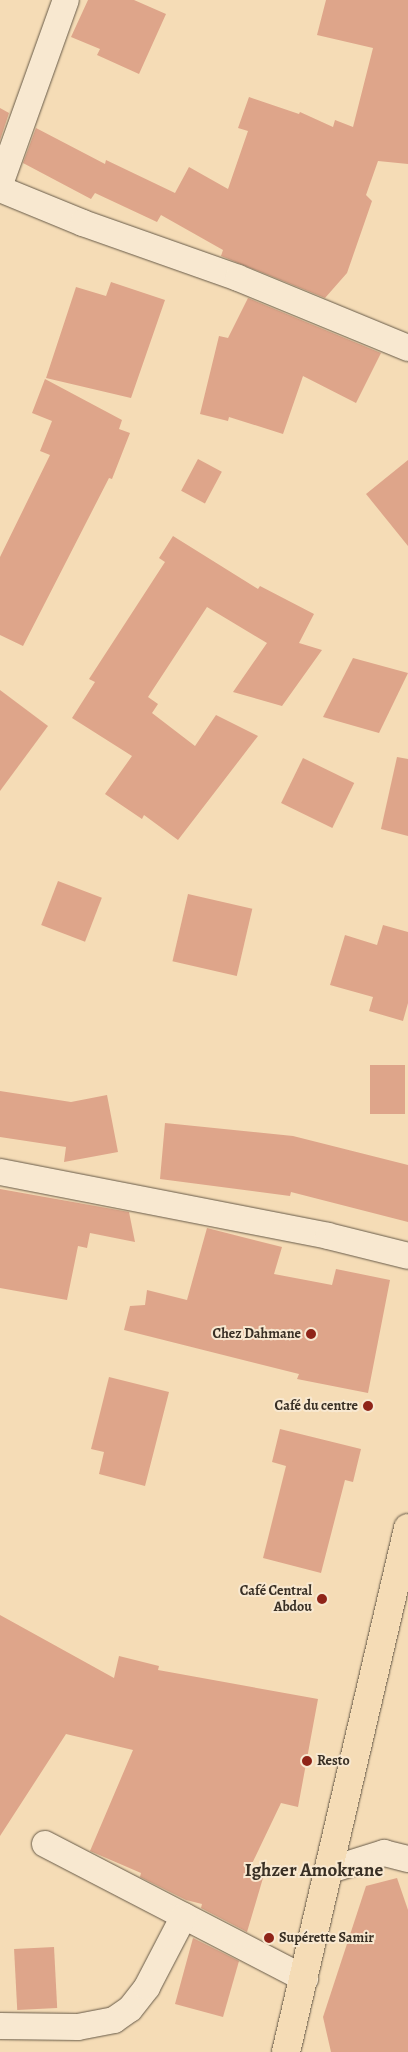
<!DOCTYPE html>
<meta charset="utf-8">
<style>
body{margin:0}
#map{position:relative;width:408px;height:2052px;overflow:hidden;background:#f5dcb6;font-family:Alegreya,serif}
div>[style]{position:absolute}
.building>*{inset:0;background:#dea58a;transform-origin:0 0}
.roads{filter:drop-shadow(0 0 1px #675a48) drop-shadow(0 0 1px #675a48)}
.minor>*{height:26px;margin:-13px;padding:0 13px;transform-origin:13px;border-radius:13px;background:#f8e8d0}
.primary>*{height:28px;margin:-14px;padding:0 14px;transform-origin:14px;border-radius:14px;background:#f5dcb6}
.dots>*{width:14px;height:14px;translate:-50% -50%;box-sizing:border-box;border:2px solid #f8e8d0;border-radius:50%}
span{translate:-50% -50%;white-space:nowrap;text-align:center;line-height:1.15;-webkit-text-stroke:4px #f8e8d0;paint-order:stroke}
.poi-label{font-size:14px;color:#382f24;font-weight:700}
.right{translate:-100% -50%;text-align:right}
.left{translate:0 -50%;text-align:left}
.district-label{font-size:19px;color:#382f24;font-weight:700}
</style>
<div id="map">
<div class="building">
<i style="clip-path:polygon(88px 0,134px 0,166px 14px,139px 74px,97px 55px,100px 49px,71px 37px)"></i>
<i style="clip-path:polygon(326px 0,408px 0,408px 164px,378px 161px,366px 195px,372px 201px,347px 273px,325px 298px,221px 256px,223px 250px,161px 215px,157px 222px,95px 193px,91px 199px,23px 163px,36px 128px,105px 164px,106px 160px,175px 193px,189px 167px,228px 189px,248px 131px,238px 128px,249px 97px,299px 114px,300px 112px,333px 127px,335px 120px,353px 127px,373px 48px,317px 35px)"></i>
<i style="clip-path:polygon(0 108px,9px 113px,0 140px)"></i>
<i style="clip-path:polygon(111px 282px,165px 300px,131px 398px,46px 378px,76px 287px,106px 296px)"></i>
<i style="clip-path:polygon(248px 298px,381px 353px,356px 403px,303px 376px,283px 434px,229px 417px,228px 421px,200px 414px,219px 336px,228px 338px)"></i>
<i style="clip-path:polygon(45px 379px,122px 420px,119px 429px,130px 433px,112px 479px,109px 478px,23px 646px,0 635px,0 557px,50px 455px,40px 451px,52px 421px,32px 413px)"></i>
<i style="left:198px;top:459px;width:27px;height:36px;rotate:28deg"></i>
<i style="clip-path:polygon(408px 460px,408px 546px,366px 494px)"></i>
<i style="clip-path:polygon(173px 536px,258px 589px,260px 586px,314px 614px,299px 643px,322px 650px,282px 706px,233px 692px,267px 643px,207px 607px,148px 697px,158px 704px,152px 713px,195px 746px,216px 715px,258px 736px,178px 840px,144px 815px,142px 819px,105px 794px,132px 756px,72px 718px,95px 682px,89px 679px,165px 562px,159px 558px)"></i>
<i style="clip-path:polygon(353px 658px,408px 673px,379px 733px,323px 717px)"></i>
<i style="clip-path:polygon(0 690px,48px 726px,0 791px)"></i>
<i style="clip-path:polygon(397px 757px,408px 759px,408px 836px,381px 829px)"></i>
<i style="left:303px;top:758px;width:57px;height:50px;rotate:26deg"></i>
<i style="left:58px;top:881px;width:47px;height:47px;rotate:21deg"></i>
<i style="left:188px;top:894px;width:66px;height:69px;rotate:13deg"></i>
<i style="clip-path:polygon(383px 925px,408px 932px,408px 1003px,403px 1021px,369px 1011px,373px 997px,330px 985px,345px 935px,377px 945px)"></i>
<i style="left:370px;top:1065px;width:35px;height:49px"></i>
<i style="clip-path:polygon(0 1091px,71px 1102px,107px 1095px,118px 1152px,64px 1162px,66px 1147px,0 1137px)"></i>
<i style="clip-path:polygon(165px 1123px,293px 1136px,408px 1165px,408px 1222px,291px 1192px,290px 1196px,160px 1179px)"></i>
<i style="clip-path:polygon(0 1189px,129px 1212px,135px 1242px,90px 1233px,87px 1248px,78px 1246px,67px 1300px,0 1288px)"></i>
<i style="clip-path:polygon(207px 1228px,282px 1247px,274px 1274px,332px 1285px,336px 1269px,390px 1280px,368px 1393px,297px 1379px,299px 1374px,124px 1330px,130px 1306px,145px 1305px,147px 1290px,187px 1300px)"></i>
<i style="clip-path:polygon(109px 1377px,169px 1392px,145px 1486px,99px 1474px,104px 1452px,91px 1449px)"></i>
<i style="clip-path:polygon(280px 1429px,361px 1449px,353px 1482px,345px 1480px,321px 1573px,263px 1558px,286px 1466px,272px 1462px)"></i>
<i style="clip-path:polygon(0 1615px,114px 1678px,119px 1656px,159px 1666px,158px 1670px,318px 1699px,298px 1807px,281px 1803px,247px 1874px,263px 1878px,247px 1932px,201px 1908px,202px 1904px,186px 1900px,140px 1877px,141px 1873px,90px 1851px,133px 1750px,66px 1734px,0 1836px)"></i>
<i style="clip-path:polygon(397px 1878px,408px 1910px,408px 2052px,331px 2052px,323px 2017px,366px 1886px)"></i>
<i style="clip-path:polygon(193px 1938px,239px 1961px,223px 2017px,175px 2004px)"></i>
<i style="left:54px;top:1947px;width:61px;height:40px;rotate:87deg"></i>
</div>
<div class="roads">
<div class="minor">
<i style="left:0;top:184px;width:195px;rotate:-70.3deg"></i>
<i style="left:0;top:189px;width:90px;rotate:22.3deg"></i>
<i style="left:83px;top:223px;width:164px;rotate:19.5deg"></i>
<i style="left:238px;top:278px;width:184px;rotate:22.4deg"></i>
<i style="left:0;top:1172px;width:334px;rotate:11deg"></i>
<i style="left:328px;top:1236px;width:82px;rotate:14deg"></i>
<i style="left:45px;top:1844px;width:293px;rotate:27.4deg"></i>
<i style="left:330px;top:1870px;width:57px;rotate:-17.5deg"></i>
<i style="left:384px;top:1853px;width:25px;rotate:14deg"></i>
<i style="left:0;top:2026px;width:78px;rotate:0.7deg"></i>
<i style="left:78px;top:2027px;width:37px;rotate:-11deg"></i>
<i style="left:114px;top:2020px;width:19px;rotate:-35deg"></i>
<i style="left:130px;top:2009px;width:28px;rotate:-52deg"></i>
<i style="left:147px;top:1987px;width:80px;rotate:-62.5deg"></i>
</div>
<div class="primary">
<i style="left:286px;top:2052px;width:538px;rotate:-76.89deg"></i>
</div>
</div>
<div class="dots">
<i style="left:311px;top:1334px;background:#8f2418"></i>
<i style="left:368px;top:1406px;background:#8f2418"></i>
<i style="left:322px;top:1599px;background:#8f2418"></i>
<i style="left:307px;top:1761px;background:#8f2418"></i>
<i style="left:269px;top:1938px;background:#8f2418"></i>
</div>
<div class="poi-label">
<span class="right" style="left:301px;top:1334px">Chez Dahmane</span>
<span class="right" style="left:358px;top:1406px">Café du centre</span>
<span class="right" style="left:312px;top:1599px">Café Central<br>Abdou</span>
<span class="left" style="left:317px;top:1761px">Resto</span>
<span class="left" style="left:279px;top:1938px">Supérette Samir</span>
</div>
<div class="district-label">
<span style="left:314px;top:1871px">Ighzer Amokrane</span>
</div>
</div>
